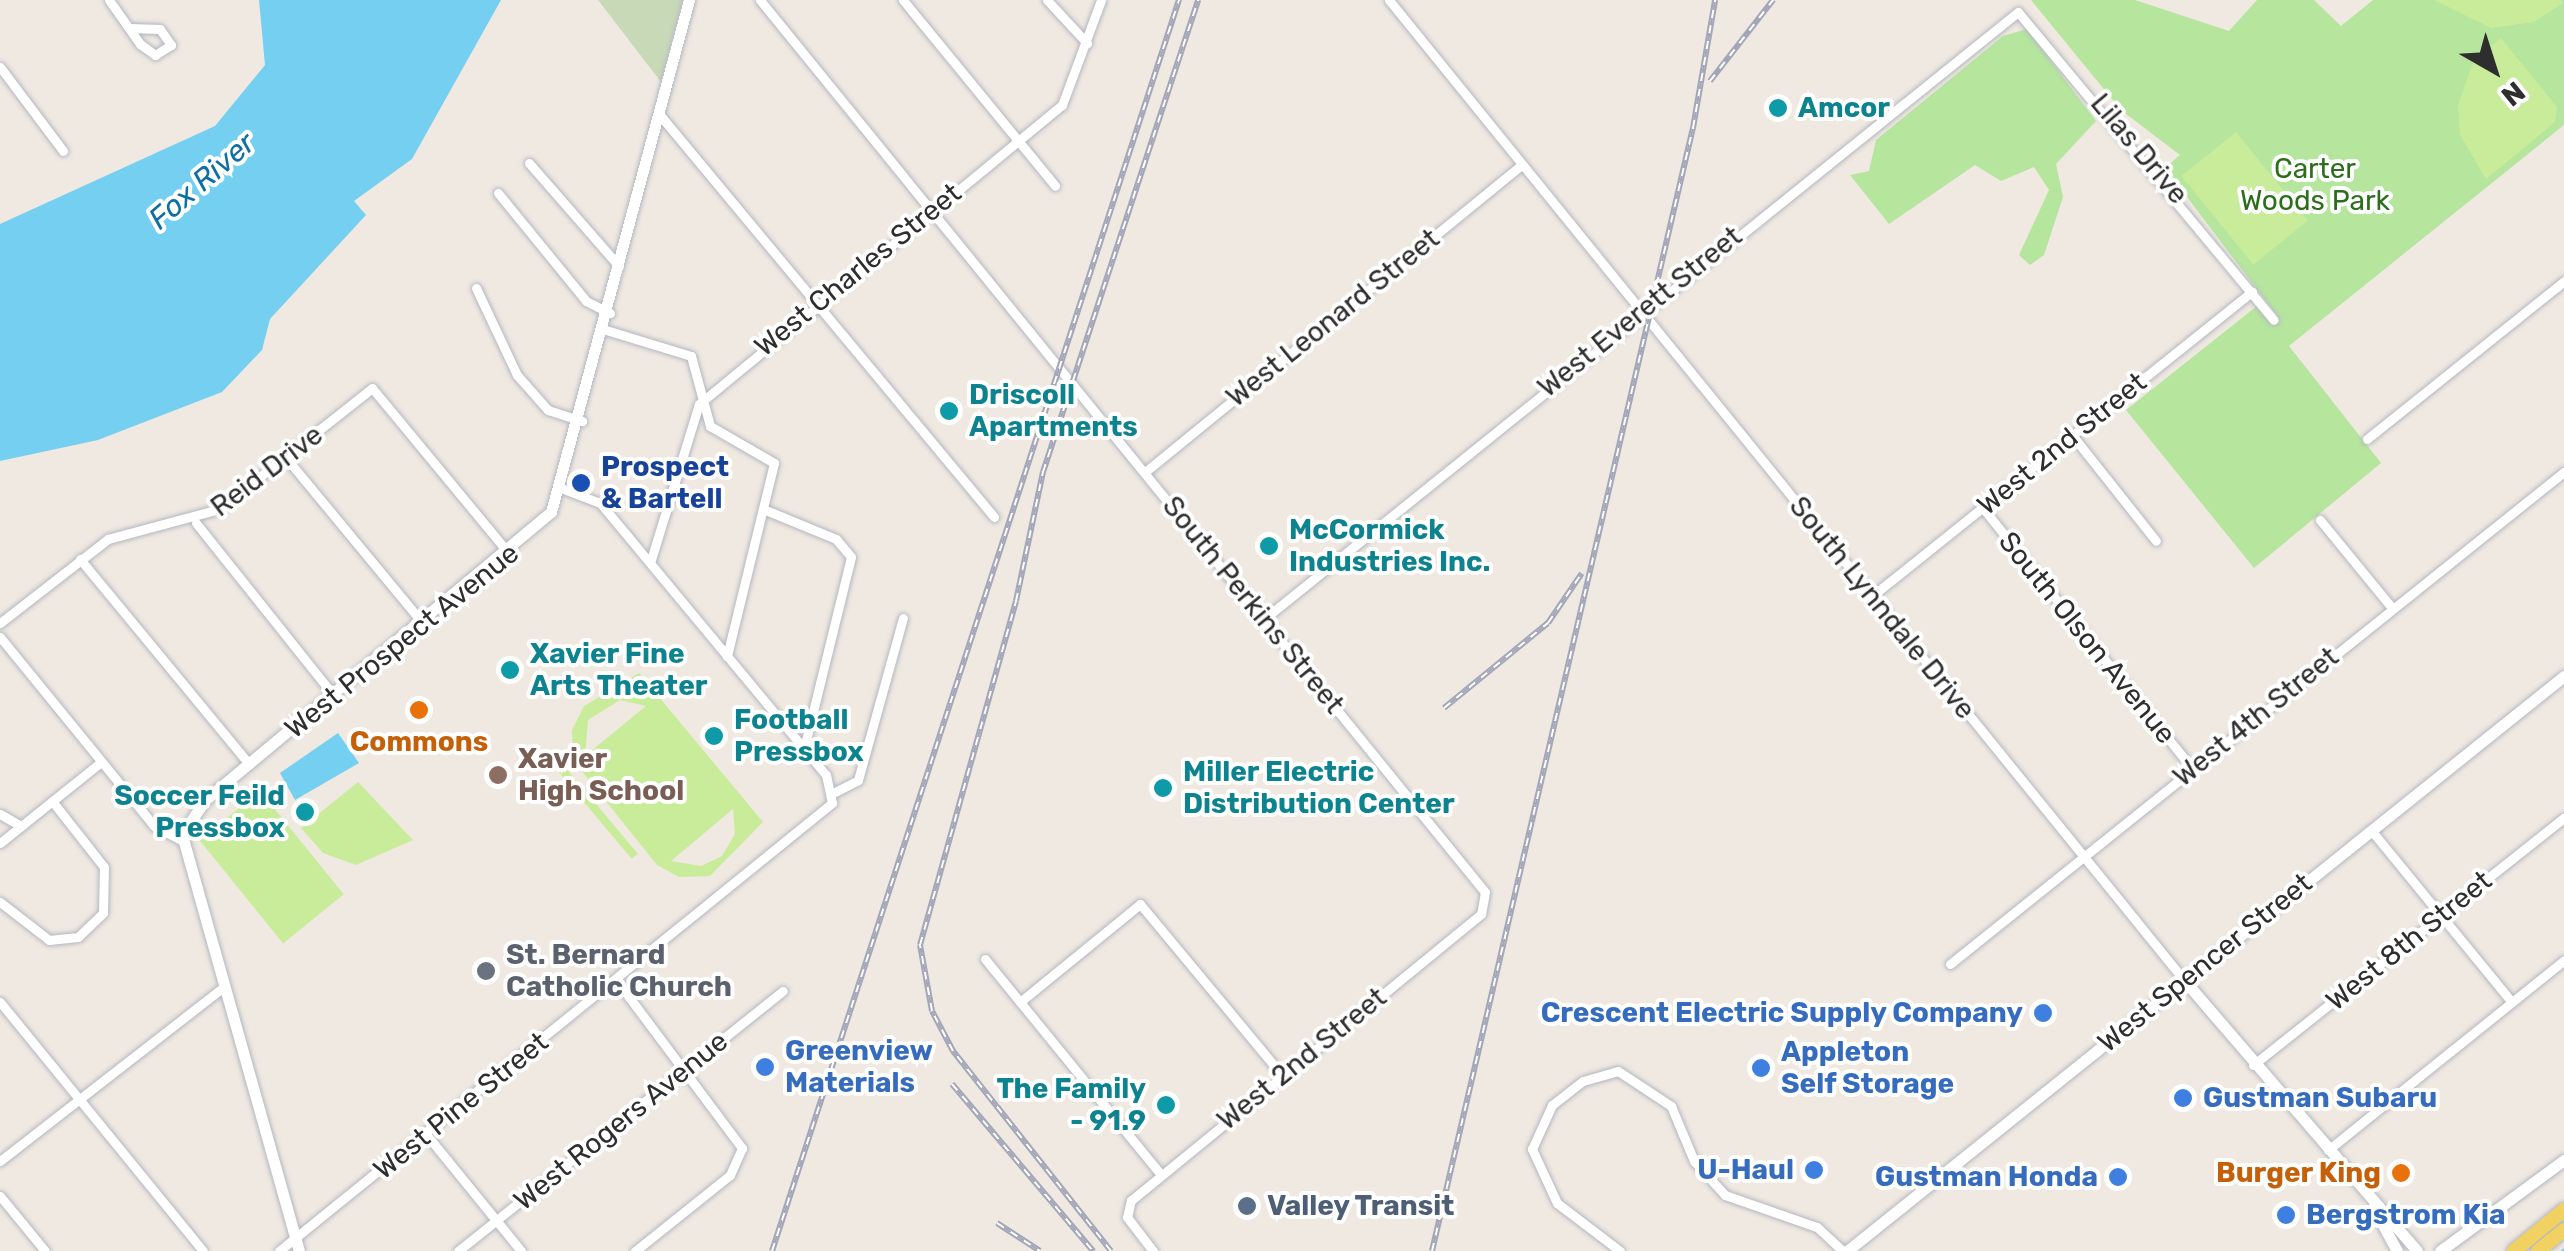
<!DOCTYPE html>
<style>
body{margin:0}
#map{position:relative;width:2564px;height:1251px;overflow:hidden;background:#efe9e1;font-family:Rubik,sans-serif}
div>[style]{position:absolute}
.green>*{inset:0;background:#b6e59e}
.cemetery>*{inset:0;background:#c8d9b8}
.pitch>*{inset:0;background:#c9ec9a;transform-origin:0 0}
.water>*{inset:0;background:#75cff0}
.stream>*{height:2.5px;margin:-1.25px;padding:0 1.25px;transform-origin:1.25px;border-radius:1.25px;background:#75cff0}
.roads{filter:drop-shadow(0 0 2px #b4b7c1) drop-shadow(0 0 2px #b4b7c1)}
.street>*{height:9px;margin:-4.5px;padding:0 4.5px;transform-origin:4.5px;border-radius:4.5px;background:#fff}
.secondary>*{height:11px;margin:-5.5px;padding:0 5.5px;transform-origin:5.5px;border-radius:5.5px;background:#fff}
.primary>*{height:14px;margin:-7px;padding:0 7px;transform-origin:7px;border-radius:7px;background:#f2d163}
.rail>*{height:6px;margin-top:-3px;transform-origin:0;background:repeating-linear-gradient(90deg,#fff 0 8px,#a3a6b8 0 16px);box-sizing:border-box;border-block:2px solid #a3a6b8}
.dots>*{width:28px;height:28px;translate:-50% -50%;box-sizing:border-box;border:5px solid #fff;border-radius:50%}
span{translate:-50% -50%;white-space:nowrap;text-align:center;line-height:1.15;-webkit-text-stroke:8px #fff;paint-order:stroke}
.culture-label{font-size:28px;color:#0d838f;font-weight:700}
.left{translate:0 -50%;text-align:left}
.right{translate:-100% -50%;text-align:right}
.street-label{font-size:28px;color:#2e2e2e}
.park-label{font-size:28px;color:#2c6e1b}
.transit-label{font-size:28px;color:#164399;font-weight:700}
.food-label{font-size:28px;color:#c56008;font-weight:700}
.education-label{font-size:28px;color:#785e54;font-weight:700}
.worship-label{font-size:28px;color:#5b616d;font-weight:700}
.shop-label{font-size:28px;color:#366cbe;font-weight:700}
.service-label{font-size:28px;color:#4e5e75;font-weight:700}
.water-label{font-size:30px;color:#0d6fa3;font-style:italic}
.north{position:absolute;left:2444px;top:20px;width:100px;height:100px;-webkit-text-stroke:8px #fff;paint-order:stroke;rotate:141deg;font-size:28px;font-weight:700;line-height:40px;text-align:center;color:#2e2e2e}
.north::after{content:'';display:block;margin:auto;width:35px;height:45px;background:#2e2e2e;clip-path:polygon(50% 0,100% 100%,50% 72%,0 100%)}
</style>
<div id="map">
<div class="green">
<i style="clip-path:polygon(2031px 0,2135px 0,2229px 31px,2257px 0,2314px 0,2341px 26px,2373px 0,2564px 0,2564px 125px,2289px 346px,2381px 463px,2254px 568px,2126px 410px,2257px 306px,2271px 323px,2278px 317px,2165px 168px,2180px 155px,2121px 110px)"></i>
<i style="clip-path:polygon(2027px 29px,2096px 121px,2056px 164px,2063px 197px,2044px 255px,2030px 265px,2019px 255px,2049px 190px,2034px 167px,2001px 181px,1975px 165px,1889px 224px,1850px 175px,1869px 171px,1876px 140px,2003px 36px)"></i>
</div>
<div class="cemetery">
<i style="clip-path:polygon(598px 0,683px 0,661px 82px)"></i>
</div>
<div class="pitch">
<i style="clip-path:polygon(2434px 0,2561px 0,2563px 3px,2534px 22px,2491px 28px)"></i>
<i style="clip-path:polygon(2501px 38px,2557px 107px,2555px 122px,2486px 179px,2460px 135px,2458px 105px,2474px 60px)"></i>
<i style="left:2236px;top:132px;width:114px;height:70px;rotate:51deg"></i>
<i style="clip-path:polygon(evenodd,639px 673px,763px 822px,710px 876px,679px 877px,657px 865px,573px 760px,572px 730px,584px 706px,639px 673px,620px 700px,646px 706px,585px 756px,588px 720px,620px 700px,639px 673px,733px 809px,735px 834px,722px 856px,701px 866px,671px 861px,733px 809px)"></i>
<i style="left:560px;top:761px;width:121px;height:8px;rotate:50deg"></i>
<i style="clip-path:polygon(358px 782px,413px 840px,356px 865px,323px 853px,301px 828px)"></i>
<i style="left:260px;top:791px;width:133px;height:78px;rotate:51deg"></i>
</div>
<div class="water">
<i style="clip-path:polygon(259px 0,501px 0,412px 159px,354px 201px,366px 215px,270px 319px,262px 350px,222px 392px,98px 440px,0 461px,0 224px,215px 126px,265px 65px)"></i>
<i style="clip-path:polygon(338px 733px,359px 763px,295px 800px,280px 773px)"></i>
</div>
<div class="stream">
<i style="left:2562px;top:1251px;width:3px;rotate:-45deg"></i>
</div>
<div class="roads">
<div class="street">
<i style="left:109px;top:0;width:54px;rotate:54.8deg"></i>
<i style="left:140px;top:44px;width:19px;rotate:36deg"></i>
<i style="left:155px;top:55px;width:19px;rotate:-32deg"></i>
<i style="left:171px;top:45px;width:19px;rotate:-125deg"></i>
<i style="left:160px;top:29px;width:30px;rotate:-178deg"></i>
<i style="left:760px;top:0;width:1149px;rotate:50.9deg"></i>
<i style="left:1485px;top:892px;width:22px;rotate:100deg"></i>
<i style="left:1481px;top:914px;width:452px;rotate:140.7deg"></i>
<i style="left:1131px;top:1200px;width:17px;rotate:103deg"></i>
<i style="left:1127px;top:1217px;width:43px;rotate:52.6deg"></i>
<i style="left:903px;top:0;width:240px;rotate:50.7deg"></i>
<i style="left:1047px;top:0;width:59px;rotate:47.1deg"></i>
<i style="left:1389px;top:0;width:1262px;rotate:50.95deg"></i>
<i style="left:0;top:67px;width:105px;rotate:53.1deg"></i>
<i style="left:659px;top:114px;width:524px;rotate:50.26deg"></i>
<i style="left:529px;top:163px;width:137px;rotate:48.9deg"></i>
<i style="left:498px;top:193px;width:139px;rotate:50.8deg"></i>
<i style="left:586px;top:301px;width:27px;rotate:27deg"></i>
<i style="left:476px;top:288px;width:96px;rotate:64.8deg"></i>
<i style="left:517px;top:375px;width:47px;rotate:48.5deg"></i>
<i style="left:548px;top:410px;width:36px;rotate:18deg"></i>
<i style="left:606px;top:330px;width:89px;rotate:17deg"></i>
<i style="left:691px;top:356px;width:73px;rotate:74.8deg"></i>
<i style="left:710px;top:426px;width:74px;rotate:30deg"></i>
<i style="left:774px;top:463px;width:199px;rotate:103.7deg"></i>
<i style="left:2072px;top:435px;width:135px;rotate:51.6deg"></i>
<i style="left:2367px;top:439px;width:253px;rotate:-38.7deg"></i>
<i style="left:287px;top:459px;width:212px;rotate:50.4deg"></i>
<i style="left:1145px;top:472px;width:486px;rotate:-39.2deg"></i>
<i style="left:1982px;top:507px;width:336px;rotate:51.2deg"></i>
<i style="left:768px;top:511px;width:74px;rotate:22.4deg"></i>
<i style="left:836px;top:539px;width:23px;rotate:50deg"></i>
<i style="left:851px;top:557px;width:198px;rotate:103.8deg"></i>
<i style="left:2320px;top:520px;width:114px;rotate:50.7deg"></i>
<i style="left:196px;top:523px;width:221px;rotate:51.4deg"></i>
<i style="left:80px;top:559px;width:266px;rotate:50.5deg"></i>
<i style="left:650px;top:563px;width:166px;rotate:-72.9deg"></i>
<i style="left:699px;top:404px;width:470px;rotate:-39.5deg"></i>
<i style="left:1062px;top:105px;width:112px;rotate:-69.6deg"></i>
<i style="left:1872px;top:596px;width:487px;rotate:-38.7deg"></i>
<i style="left:1264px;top:619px;width:968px;rotate:-38.84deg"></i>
<i style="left:2018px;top:12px;width:400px;rotate:50.3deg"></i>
<i style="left:0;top:623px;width:137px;rotate:-37.9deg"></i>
<i style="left:108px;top:539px;width:115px;rotate:-15.1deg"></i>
<i style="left:219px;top:509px;width:195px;rotate:-38.3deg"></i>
<i style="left:372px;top:388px;width:217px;rotate:50.4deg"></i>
<i style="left:0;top:637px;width:244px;rotate:50.8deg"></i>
<i style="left:154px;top:826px;width:30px;rotate:27deg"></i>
<i style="left:833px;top:793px;width:28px;rotate:-27deg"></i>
<i style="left:858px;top:780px;width:168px;rotate:-74.5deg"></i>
<i style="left:0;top:814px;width:24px;rotate:30deg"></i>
<i style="left:2371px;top:830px;width:222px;rotate:50.7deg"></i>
<i style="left:0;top:843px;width:129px;rotate:-38.7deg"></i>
<i style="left:0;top:902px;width:62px;rotate:37.8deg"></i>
<i style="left:49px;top:940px;width:29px;rotate:-6deg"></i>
<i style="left:78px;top:937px;width:35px;rotate:-44deg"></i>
<i style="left:103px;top:913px;width:46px;rotate:-88.8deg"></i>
<i style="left:104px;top:867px;width:84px;rotate:-128.2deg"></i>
<i style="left:985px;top:959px;width:279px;rotate:50.8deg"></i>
<i style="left:1950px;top:964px;width:787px;rotate:-38.71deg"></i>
<i style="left:617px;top:981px;width:209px;rotate:53.2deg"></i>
<i style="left:742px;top:1148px;width:30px;rotate:114deg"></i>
<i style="left:730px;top:1175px;width:122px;rotate:141.3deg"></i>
<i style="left:0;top:1002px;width:321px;rotate:50.8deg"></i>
<i style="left:1020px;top:1002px;width:155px;rotate:-39.2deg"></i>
<i style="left:1140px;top:904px;width:222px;rotate:50.3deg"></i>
<i style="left:2253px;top:1065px;width:397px;rotate:-38.5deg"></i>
<i style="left:426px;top:1134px;width:151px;rotate:50.9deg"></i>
<i style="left:2328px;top:1150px;width:303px;rotate:-38.8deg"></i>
<i style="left:0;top:1161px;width:280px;rotate:-37.9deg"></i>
<i style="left:0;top:1196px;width:71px;rotate:50.7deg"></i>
<i style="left:279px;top:1251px;width:712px;rotate:-39.01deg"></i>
<i style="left:832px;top:803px;width:29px;rotate:-102deg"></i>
<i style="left:826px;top:775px;width:354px;rotate:-129.7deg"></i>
<i style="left:600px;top:503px;width:40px;rotate:-159deg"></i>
<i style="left:458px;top:1251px;width:416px;rotate:-38.7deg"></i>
<i style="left:1620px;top:1251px;width:79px;rotate:-142.7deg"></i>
<i style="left:1557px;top:1203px;width:60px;rotate:-114.8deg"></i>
<i style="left:1532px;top:1149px;width:48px;rotate:-65.6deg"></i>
<i style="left:1552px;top:1105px;width:39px;rotate:-38deg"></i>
<i style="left:1583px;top:1081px;width:36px;rotate:-16deg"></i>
<i style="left:1618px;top:1071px;width:64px;rotate:33.4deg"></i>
<i style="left:1671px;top:1106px;width:60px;rotate:67.3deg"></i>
<i style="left:1694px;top:1161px;width:46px;rotate:47.6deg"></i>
<i style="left:1725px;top:1195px;width:97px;rotate:19.2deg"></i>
<i style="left:1817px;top:1227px;width:35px;rotate:43deg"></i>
</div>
<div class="secondary">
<i style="left:2184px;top:980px;width:357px;rotate:49.3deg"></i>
<i style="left:2377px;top:1214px;width:42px;rotate:61.6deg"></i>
<i style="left:299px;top:1251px;width:433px;rotate:-105.7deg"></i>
<i style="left:182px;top:834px;width:41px;rotate:-55.9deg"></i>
<i style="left:205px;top:800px;width:450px;rotate:-39.8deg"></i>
<i style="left:551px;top:512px;width:530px;rotate:-74.92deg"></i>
<i style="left:1847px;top:1251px;width:919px;rotate:-38.73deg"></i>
<i style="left:2440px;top:1251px;width:154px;rotate:-36.3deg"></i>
</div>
<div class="primary">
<i style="left:2514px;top:1251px;width:65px;rotate:-39.4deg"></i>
<i style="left:2538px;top:1251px;width:33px;rotate:-39deg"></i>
</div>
</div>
<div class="rail">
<i style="left:1710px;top:81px;width:103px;rotate:-52.1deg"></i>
<i style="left:1444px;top:708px;width:134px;rotate:-39.3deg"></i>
<i style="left:1548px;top:623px;width:60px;rotate:-55.8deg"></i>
<i style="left:952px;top:1084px;width:219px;rotate:49.8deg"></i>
<i style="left:997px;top:1223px;width:51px;rotate:33.1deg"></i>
<i style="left:772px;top:1251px;width:1316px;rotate:-71.98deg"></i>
<i style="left:1111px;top:1251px;width:255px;rotate:-128.3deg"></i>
<i style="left:953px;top:1051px;width:45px;rotate:-117.7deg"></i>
<i style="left:932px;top:1011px;width:67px;rotate:-100.3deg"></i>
<i style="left:920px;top:945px;width:357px;rotate:-74.4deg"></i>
<i style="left:1016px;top:601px;width:132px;rotate:-78.2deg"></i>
<i style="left:1043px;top:472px;width:497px;rotate:-71.8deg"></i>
<i style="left:1432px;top:1251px;width:1153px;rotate:-76.92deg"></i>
<i style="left:1693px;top:128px;width:130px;rotate:-80.2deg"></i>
</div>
<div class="dots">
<i style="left:1778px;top:108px;background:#0f9aa8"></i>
<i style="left:949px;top:411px;background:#0f9aa8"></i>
<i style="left:581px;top:483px;background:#1a4fb4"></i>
<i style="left:1269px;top:546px;background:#0f9aa8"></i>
<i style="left:510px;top:670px;background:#0f9aa8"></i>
<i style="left:419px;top:710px;background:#e8710a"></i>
<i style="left:714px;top:736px;background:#0f9aa8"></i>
<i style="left:498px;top:775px;background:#8d6e63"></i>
<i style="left:1163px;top:788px;background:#0f9aa8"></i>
<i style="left:305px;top:812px;background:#0f9aa8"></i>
<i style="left:486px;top:971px;background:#6b7280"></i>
<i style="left:2043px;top:1013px;background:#3f7fe0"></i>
<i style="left:765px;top:1067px;background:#3f7fe0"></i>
<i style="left:1761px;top:1068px;background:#3f7fe0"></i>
<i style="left:2183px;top:1098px;background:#3f7fe0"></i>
<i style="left:1166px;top:1105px;background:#0f9aa8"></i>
<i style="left:1814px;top:1170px;background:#3f7fe0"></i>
<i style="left:2401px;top:1173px;background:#e8710a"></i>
<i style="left:2118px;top:1177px;background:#3f7fe0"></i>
<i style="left:1247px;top:1206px;background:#5c6f8a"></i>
<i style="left:2286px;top:1215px;background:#3f7fe0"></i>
</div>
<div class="culture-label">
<span class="left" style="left:1798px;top:108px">Amcor</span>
<span class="left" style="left:969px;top:411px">Driscoll<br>Apartments</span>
<span class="left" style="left:1289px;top:546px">McCormick<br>Industries Inc.</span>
<span class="left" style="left:530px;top:670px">Xavier Fine<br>Arts Theater</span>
<span class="left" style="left:734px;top:736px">Football<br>Pressbox</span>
<span class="left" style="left:1183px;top:788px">Miller Electric<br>Distribution Center</span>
<span class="right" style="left:285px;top:812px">Soccer Feild<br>Pressbox</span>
<span class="right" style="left:1146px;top:1105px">The Family<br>- 91.9</span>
</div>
<div class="street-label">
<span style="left:2139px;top:149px;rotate:50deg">Lilas Drive</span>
<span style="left:858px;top:270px;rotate:-39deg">West Charles Street</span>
<span style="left:1640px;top:312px;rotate:-39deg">West Everett Street</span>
<span style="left:1333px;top:318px;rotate:-39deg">West Leonard Street</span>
<span style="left:2062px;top:444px;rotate:-39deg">West 2nd Street</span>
<span style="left:267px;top:471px;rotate:-37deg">Reid Drive</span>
<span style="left:1253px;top:605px;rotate:51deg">South Perkins Street</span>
<span style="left:1882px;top:608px;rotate:51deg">South Lynndale Drive</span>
<span style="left:2087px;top:638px;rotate:51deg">South Olson Avenue</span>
<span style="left:402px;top:641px;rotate:-39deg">West Prospect Avenue</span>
<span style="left:2256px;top:717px;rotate:-39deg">West 4th Street</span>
<span style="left:2409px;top:941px;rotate:-39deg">West 8th Street</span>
<span style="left:2205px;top:963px;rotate:-39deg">West Spencer Street</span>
<span style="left:1302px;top:1059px;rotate:-39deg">West 2nd Street</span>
<span style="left:461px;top:1106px;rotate:-39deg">West Pine Street</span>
<span style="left:621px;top:1121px;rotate:-39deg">West Rogers Avenue</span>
</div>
<div class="park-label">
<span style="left:2315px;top:185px">Carter<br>Woods Park</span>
</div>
<div class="transit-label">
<span class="left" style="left:601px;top:483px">Prospect<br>&amp; Bartell</span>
</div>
<div class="food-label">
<span style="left:419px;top:742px">Commons</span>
<span class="right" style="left:2381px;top:1173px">Burger King</span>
</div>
<div class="education-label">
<span class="left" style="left:518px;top:775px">Xavier<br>High School</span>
</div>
<div class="worship-label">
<span class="left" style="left:506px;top:971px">St. Bernard<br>Catholic Church</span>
</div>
<div class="shop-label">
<span class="right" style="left:2023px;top:1013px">Crescent Electric Supply Company</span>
<span class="left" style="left:785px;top:1067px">Greenview<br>Materials</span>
<span class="left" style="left:1781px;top:1068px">Appleton<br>Self Storage</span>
<span class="left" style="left:2203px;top:1098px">Gustman Subaru</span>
<span class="right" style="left:1794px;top:1170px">U-Haul</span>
<span class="right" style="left:2098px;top:1177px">Gustman Honda</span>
<span class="left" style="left:2306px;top:1215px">Bergstrom Kia</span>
</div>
<div class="service-label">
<span class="left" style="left:1267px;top:1206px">Valley Transit</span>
</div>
<div class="water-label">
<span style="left:202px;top:181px;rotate:-41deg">Fox River</span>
</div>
<div class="north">N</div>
</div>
